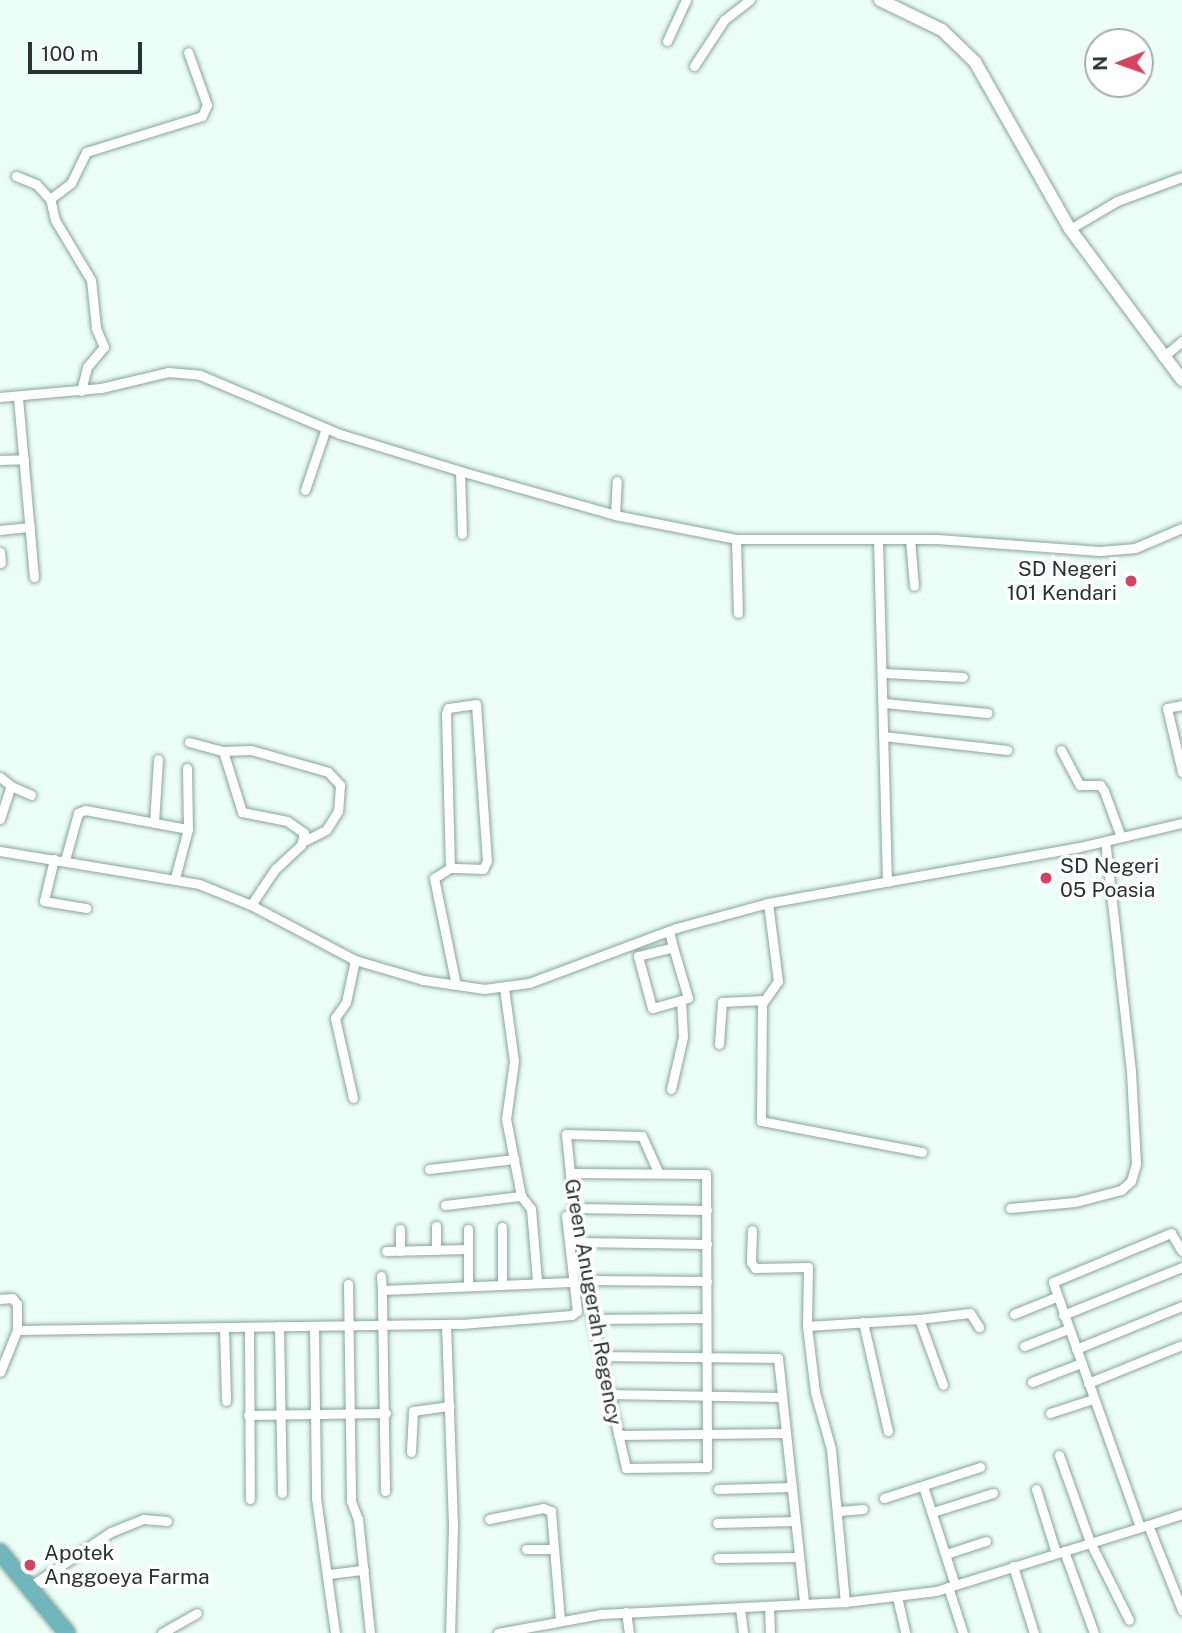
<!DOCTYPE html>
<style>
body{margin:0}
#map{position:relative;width:1182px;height:1633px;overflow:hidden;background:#ebfef7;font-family:"Public Sans",sans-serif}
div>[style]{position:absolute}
.roads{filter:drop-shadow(0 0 2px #87a59a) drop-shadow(0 0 2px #87a59a)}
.minor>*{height:9px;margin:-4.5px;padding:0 4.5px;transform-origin:4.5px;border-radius:4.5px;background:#fff}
.tertiary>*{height:12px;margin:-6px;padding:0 6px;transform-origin:6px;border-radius:6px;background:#fff}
.trunk>*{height:16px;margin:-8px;padding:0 8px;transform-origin:8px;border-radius:8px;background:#6fb7bc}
.dots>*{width:19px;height:19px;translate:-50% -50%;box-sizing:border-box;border:4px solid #fff;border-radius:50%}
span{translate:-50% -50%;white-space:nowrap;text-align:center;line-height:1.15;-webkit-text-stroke:7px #fff;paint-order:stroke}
.poi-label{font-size:21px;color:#283430}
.right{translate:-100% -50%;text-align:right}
.left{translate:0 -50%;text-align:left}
.street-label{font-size:21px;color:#283430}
.north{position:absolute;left:1084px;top:28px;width:70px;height:70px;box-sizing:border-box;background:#fff;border:2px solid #a9aeac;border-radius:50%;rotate:269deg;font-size:19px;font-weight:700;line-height:28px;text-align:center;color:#283430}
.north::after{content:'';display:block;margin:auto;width:24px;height:32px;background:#d44460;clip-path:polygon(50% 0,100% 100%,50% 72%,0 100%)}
.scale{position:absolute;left:28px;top:42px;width:114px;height:32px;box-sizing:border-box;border:4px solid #283430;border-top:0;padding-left:9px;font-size:21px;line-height:24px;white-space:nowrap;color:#283430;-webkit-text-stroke:5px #fff;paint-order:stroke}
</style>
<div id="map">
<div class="roads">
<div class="minor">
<i style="left:667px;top:41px;width:45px;rotate:-65.1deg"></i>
<i style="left:694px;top:66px;width:55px;rotate:-56.9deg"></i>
<i style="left:724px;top:20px;width:33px;rotate:-38deg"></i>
<i style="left:16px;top:176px;width:22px;rotate:22deg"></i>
<i style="left:36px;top:184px;width:21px;rotate:47deg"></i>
<i style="left:1070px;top:229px;width:55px;rotate:-30.8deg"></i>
<i style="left:1117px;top:201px;width:69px;rotate:-20.3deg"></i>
<i style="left:1163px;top:357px;width:25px;rotate:-40deg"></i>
<i style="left:81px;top:391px;width:25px;rotate:-76deg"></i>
<i style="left:87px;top:367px;width:26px;rotate:-50deg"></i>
<i style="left:104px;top:347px;width:21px;rotate:-113deg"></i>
<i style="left:96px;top:328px;width:48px;rotate:-95.9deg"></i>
<i style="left:91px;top:280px;width:70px;rotate:-121deg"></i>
<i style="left:55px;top:220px;width:22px;rotate:-103deg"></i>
<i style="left:50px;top:199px;width:26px;rotate:-37deg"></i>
<i style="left:71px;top:183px;width:34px;rotate:-64deg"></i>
<i style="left:86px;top:152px;width:121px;rotate:-17.2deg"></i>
<i style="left:202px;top:116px;width:12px;rotate:-66deg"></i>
<i style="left:207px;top:105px;width:56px;rotate:-109.7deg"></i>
<i style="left:0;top:397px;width:101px;rotate:-5.1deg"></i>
<i style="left:101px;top:388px;width:69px;rotate:-13.4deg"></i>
<i style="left:168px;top:372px;width:32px;rotate:5deg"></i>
<i style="left:200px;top:375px;width:152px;rotate:22.9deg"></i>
<i style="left:340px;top:434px;width:126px;rotate:17.1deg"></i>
<i style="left:460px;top:471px;width:161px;rotate:15.8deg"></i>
<i style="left:615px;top:515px;width:123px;rotate:11.2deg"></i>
<i style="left:736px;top:539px;width:201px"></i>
<i style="left:937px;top:539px;width:163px;rotate:4.2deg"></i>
<i style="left:1100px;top:551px;width:35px;rotate:-5deg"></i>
<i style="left:1135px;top:548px;width:51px;rotate:-23.1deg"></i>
<i style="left:18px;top:398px;width:180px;rotate:84.9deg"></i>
<i style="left:0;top:460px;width:24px;rotate:-2deg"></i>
<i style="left:460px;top:471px;width:63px;rotate:88.2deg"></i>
<i style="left:305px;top:490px;width:65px;rotate:-71.3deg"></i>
<i style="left:615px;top:515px;width:34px;rotate:-87deg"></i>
<i style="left:0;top:530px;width:30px;rotate:-6deg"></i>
<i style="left:736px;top:539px;width:74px;rotate:88.5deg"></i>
<i style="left:910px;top:539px;width:47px;rotate:85.1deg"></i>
<i style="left:878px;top:540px;width:342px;rotate:88.5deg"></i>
<i style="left:0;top:552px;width:11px;rotate:85deg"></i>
<i style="left:884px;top:673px;width:79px;rotate:2.9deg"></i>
<i style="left:884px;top:703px;width:104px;rotate:5.5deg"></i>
<i style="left:1182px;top:705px;width:15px;rotate:169deg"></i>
<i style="left:1167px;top:708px;width:66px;rotate:76.8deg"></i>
<i style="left:883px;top:736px;width:125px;rotate:6.4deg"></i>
<i style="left:189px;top:742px;width:35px;rotate:15deg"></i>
<i style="left:223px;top:751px;width:64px;rotate:72.7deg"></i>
<i style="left:242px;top:812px;width:46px;rotate:11.3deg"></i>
<i style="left:287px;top:821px;width:21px;rotate:35deg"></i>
<i style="left:304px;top:833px;width:12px;rotate:104deg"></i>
<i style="left:301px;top:845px;width:35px;rotate:137deg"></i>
<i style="left:275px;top:869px;width:43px;rotate:123.7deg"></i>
<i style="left:1061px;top:750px;width:40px;rotate:62deg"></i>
<i style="left:1080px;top:785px;width:20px"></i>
<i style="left:1100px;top:785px;width:7px;rotate:56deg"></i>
<i style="left:1104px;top:791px;width:49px;rotate:69.7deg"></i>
<i style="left:223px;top:751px;width:28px;rotate:-2deg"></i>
<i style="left:251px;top:750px;width:80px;rotate:15.9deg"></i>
<i style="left:328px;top:772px;width:18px;rotate:47deg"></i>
<i style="left:340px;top:785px;width:26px;rotate:94deg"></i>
<i style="left:338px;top:811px;width:22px;rotate:122deg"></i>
<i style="left:326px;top:830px;width:25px;rotate:153deg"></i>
<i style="left:187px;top:768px;width:61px;rotate:89.1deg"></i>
<i style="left:0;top:777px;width:14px;rotate:39deg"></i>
<i style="left:0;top:819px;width:35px;rotate:-72deg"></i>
<i style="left:11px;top:786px;width:22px;rotate:24deg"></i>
<i style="left:154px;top:823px;width:64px;rotate:-86.4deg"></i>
<i style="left:0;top:851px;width:202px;rotate:9.4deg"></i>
<i style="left:199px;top:884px;width:56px;rotate:22deg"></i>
<i style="left:251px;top:905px;width:118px;rotate:27.9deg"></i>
<i style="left:355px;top:960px;width:71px;rotate:16.4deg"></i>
<i style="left:423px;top:980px;width:62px;rotate:8.4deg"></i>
<i style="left:484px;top:989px;width:45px;rotate:-7.6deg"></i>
<i style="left:529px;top:983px;width:157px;rotate:-20.5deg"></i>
<i style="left:676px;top:928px;width:95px;rotate:-15.2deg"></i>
<i style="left:768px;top:903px;width:312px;rotate:-10.2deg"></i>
<i style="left:1075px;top:848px;width:110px;rotate:-13.2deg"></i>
<i style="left:54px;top:859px;width:43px;rotate:103.4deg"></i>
<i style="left:44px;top:901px;width:43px;rotate:9.5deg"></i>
<i style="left:65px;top:860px;width:49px;rotate:-74.5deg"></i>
<i style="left:78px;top:813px;width:8px;rotate:-23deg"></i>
<i style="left:85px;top:810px;width:105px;rotate:10.5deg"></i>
<i style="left:188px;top:829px;width:51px;rotate:104.9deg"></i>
<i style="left:450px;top:868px;width:154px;rotate:-91.5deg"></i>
<i style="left:446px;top:714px;width:6px;rotate:-72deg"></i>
<i style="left:448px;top:708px;width:28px;rotate:-8deg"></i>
<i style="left:476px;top:704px;width:157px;rotate:86deg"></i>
<i style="left:487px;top:861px;width:9px;rotate:117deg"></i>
<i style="left:483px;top:869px;width:33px;rotate:-178deg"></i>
<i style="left:450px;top:868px;width:19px;rotate:148deg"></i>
<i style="left:434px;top:878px;width:109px;rotate:78.4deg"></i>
<i style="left:768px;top:903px;width:79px;rotate:82.7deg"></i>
<i style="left:778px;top:981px;width:28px;rotate:125deg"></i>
<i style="left:762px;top:1004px;width:117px;rotate:90.5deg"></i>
<i style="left:761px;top:1121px;width:164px;rotate:10.9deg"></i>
<i style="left:669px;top:931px;width:16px;rotate:76deg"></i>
<i style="left:673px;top:947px;width:53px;rotate:73.6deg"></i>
<i style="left:688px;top:998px;width:37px;rotate:164deg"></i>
<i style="left:652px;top:1008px;width:54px;rotate:-105.1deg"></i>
<i style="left:638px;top:956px;width:36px;rotate:-14deg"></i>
<i style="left:719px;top:1044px;width:42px;rotate:-85.9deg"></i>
<i style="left:722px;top:1002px;width:42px;rotate:-2.7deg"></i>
<i style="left:671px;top:1089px;width:53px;rotate:-77deg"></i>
<i style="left:683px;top:1037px;width:37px;rotate:-93deg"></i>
<i style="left:353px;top:1098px;width:82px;rotate:-102.7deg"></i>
<i style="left:335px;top:1018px;width:19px;rotate:-55deg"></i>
<i style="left:346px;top:1002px;width:43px;rotate:-77.9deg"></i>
<i style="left:429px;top:1169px;width:86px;rotate:-6.7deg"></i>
<i style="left:570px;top:1173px;width:136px;rotate:0.4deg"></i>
<i style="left:706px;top:1174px;width:293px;rotate:89.8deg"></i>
<i style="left:707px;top:1467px;width:81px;rotate:179.3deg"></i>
<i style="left:626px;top:1468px;width:153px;rotate:-102.9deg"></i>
<i style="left:592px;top:1319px;width:112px;rotate:-99.2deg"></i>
<i style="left:574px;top:1208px;width:35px;rotate:-97deg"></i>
<i style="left:570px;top:1173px;width:39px;rotate:-96deg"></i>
<i style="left:566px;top:1134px;width:76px;rotate:1.5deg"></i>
<i style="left:642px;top:1136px;width:39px;rotate:66deg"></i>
<i style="left:521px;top:1196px;width:16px;rotate:52deg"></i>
<i style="left:531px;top:1209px;width:72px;rotate:85.2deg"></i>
<i style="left:445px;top:1205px;width:77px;rotate:-6.8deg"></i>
<i style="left:521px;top:1196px;width:78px;rotate:-101deg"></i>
<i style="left:506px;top:1119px;width:59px;rotate:-82.1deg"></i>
<i style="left:514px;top:1061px;width:74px;rotate:-97.8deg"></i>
<i style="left:574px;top:1208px;width:133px;rotate:0.9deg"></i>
<i style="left:1010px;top:1208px;width:65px;rotate:-5.3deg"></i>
<i style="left:1075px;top:1202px;width:48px;rotate:-14.6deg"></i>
<i style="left:1121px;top:1190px;width:13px;rotate:-42deg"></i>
<i style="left:1131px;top:1181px;width:18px;rotate:-74deg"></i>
<i style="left:1136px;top:1164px;width:93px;rotate:-93.1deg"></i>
<i style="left:1131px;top:1071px;width:231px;rotate:-96.4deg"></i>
<i style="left:436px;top:1226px;width:24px;rotate:90deg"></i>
<i style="left:752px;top:1230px;width:32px;rotate:92deg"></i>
<i style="left:751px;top:1262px;width:7px;rotate:56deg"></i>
<i style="left:755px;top:1268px;width:53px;rotate:-1.1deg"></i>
<i style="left:808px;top:1267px;width:59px;rotate:91deg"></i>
<i style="left:807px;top:1326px;width:66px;rotate:83.1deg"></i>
<i style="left:815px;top:1392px;width:59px;rotate:74.3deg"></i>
<i style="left:831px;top:1449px;width:154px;rotate:84.8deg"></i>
<i style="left:580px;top:1242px;width:127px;rotate:0.9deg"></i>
<i style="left:386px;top:1251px;width:82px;rotate:-1.4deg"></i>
<i style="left:400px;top:1251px;width:22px;rotate:-90deg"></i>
<i style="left:381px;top:1276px;width:14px;rotate:86deg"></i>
<i style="left:586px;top:1280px;width:121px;rotate:0.5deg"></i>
<i style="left:502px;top:1282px;width:55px;rotate:-90deg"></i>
<i style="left:348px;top:1284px;width:217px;rotate:89.2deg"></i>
<i style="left:351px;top:1501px;width:19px;rotate:69deg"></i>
<i style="left:358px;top:1519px;width:115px;rotate:84deg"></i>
<i style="left:468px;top:1284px;width:55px;rotate:-90deg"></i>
<i style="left:0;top:1299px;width:12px;rotate:-5deg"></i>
<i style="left:12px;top:1298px;width:8px;rotate:50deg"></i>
<i style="left:17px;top:1304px;width:26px;rotate:90deg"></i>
<i style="left:17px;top:1330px;width:45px;rotate:112deg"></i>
<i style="left:1014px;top:1314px;width:45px;rotate:-22deg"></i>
<i style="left:1063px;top:1315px;width:128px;rotate:-22deg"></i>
<i style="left:592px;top:1319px;width:114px;rotate:-0.5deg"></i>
<i style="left:919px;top:1319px;width:51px;rotate:-6.7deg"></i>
<i style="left:970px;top:1313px;width:17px;rotate:57deg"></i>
<i style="left:863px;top:1322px;width:112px;rotate:77.1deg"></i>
<i style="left:446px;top:1324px;width:204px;rotate:88deg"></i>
<i style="left:453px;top:1528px;width:105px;rotate:91.6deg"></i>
<i style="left:279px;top:1326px;width:167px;rotate:89deg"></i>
<i style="left:314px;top:1326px;width:172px;rotate:89.3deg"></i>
<i style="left:316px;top:1498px;width:136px;rotate:82deg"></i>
<i style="left:807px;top:1326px;width:112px;rotate:-3.6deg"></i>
<i style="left:919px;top:1319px;width:70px;rotate:70deg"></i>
<i style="left:224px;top:1328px;width:73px;rotate:88.4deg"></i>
<i style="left:249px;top:1328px;width:171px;rotate:89.7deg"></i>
<i style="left:17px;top:1330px;width:444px;rotate:-0.8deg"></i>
<i style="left:461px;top:1324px;width:111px;rotate:-4.6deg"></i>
<i style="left:572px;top:1315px;width:6px;rotate:-39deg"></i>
<i style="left:577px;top:1311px;width:96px;rotate:-96.6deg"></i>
<i style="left:1024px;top:1346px;width:47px;rotate:-21.1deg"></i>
<i style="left:1076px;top:1349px;width:114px;rotate:-22.1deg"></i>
<i style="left:600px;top:1356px;width:178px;rotate:0.6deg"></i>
<i style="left:778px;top:1358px;width:246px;rotate:83.9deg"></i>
<i style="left:1032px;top:1382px;width:53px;rotate:-21.2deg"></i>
<i style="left:1088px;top:1383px;width:101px;rotate:-22deg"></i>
<i style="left:607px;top:1394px;width:175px;rotate:1deg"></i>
<i style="left:1050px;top:1413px;width:45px;rotate:-18deg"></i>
<i style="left:248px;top:1415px;width:138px;rotate:-0.8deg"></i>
<i style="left:618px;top:1435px;width:168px;rotate:-0.7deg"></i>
<i style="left:411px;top:1452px;width:41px;rotate:-87.2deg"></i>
<i style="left:413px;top:1411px;width:37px;rotate:-8deg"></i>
<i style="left:1059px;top:1455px;width:92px;rotate:70.4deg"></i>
<i style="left:1090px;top:1542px;width:87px;rotate:63.4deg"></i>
<i style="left:923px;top:1486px;width:104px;rotate:72.1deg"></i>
<i style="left:718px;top:1489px;width:74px;rotate:-1.5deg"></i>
<i style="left:1036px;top:1489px;width:67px;rotate:72.6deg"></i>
<i style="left:385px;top:1491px;width:201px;rotate:-90.9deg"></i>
<i style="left:382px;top:1290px;width:190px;rotate:-2.4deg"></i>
<i style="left:884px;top:1498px;width:101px;rotate:-17.9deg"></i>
<i style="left:839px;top:1511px;width:24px;rotate:-5deg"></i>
<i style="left:933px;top:1512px;width:63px;rotate:-17.6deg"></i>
<i style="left:489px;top:1519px;width:55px;rotate:-11.5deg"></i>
<i style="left:543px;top:1508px;width:9px;rotate:21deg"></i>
<i style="left:551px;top:1511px;width:110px;rotate:85.3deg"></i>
<i style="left:717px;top:1523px;width:78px;rotate:-1.5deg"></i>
<i style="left:1148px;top:1525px;width:36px;rotate:-18deg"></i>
<i style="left:1140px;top:1527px;width:260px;rotate:-109.6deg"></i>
<i style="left:1053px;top:1282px;width:128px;rotate:-22.6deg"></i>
<i style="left:1171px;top:1233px;width:21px;rotate:59deg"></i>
<i style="left:526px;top:1549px;width:27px"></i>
<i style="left:1064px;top:1551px;width:87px;rotate:69.9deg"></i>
<i style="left:946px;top:1554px;width:42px;rotate:-18deg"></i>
<i style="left:718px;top:1558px;width:81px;rotate:-0.7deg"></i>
<i style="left:1013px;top:1566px;width:70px;rotate:72.6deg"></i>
<i style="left:329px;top:1574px;width:35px;rotate:-7deg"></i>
<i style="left:29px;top:1587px;width:99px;rotate:-33.9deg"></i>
<i style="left:111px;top:1532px;width:35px;rotate:-22deg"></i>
<i style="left:144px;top:1519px;width:23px;rotate:5deg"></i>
<i style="left:948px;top:1587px;width:48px;rotate:71.9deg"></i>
<i style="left:897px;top:1597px;width:37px;rotate:77deg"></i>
<i style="left:769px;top:1606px;width:27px;rotate:88deg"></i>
<i style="left:740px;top:1608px;width:25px;rotate:83deg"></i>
<i style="left:626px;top:1612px;width:21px;rotate:82deg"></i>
<i style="left:162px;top:1633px;width:40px;rotate:-29.7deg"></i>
<i style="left:498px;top:1633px;width:105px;rotate:-10.5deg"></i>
<i style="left:601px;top:1614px;width:244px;rotate:-2.8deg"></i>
<i style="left:845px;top:1602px;width:92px;rotate:-6.9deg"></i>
<i style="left:936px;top:1591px;width:222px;rotate:-17.3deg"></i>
<i style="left:1148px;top:1525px;width:92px;rotate:68.2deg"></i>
</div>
<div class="tertiary">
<i style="left:880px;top:0;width:69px;rotate:25.8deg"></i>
<i style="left:942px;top:30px;width:46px;rotate:44.1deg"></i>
<i style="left:975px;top:62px;width:192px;rotate:60.4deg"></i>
<i style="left:1070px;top:229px;width:188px;rotate:53.4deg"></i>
</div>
<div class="trunk">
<i style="left:0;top:1552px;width:105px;rotate:50.4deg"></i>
</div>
</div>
<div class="dots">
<i style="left:1131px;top:581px;background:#d44460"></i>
<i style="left:1046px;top:878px;background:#d44460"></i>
<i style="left:30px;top:1565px;background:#d44460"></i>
</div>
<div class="poi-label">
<span class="right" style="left:1117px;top:581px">SD Negeri<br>101 Kendari</span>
<span class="left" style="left:1060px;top:878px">SD Negeri<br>05 Poasia</span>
<span class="left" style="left:44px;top:1565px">Apotek<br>Anggoeya Farma</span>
</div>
<div class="street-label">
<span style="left:593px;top:1302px;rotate:80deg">Green Anugerah Regency</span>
</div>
<div class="north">N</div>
<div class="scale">100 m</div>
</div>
